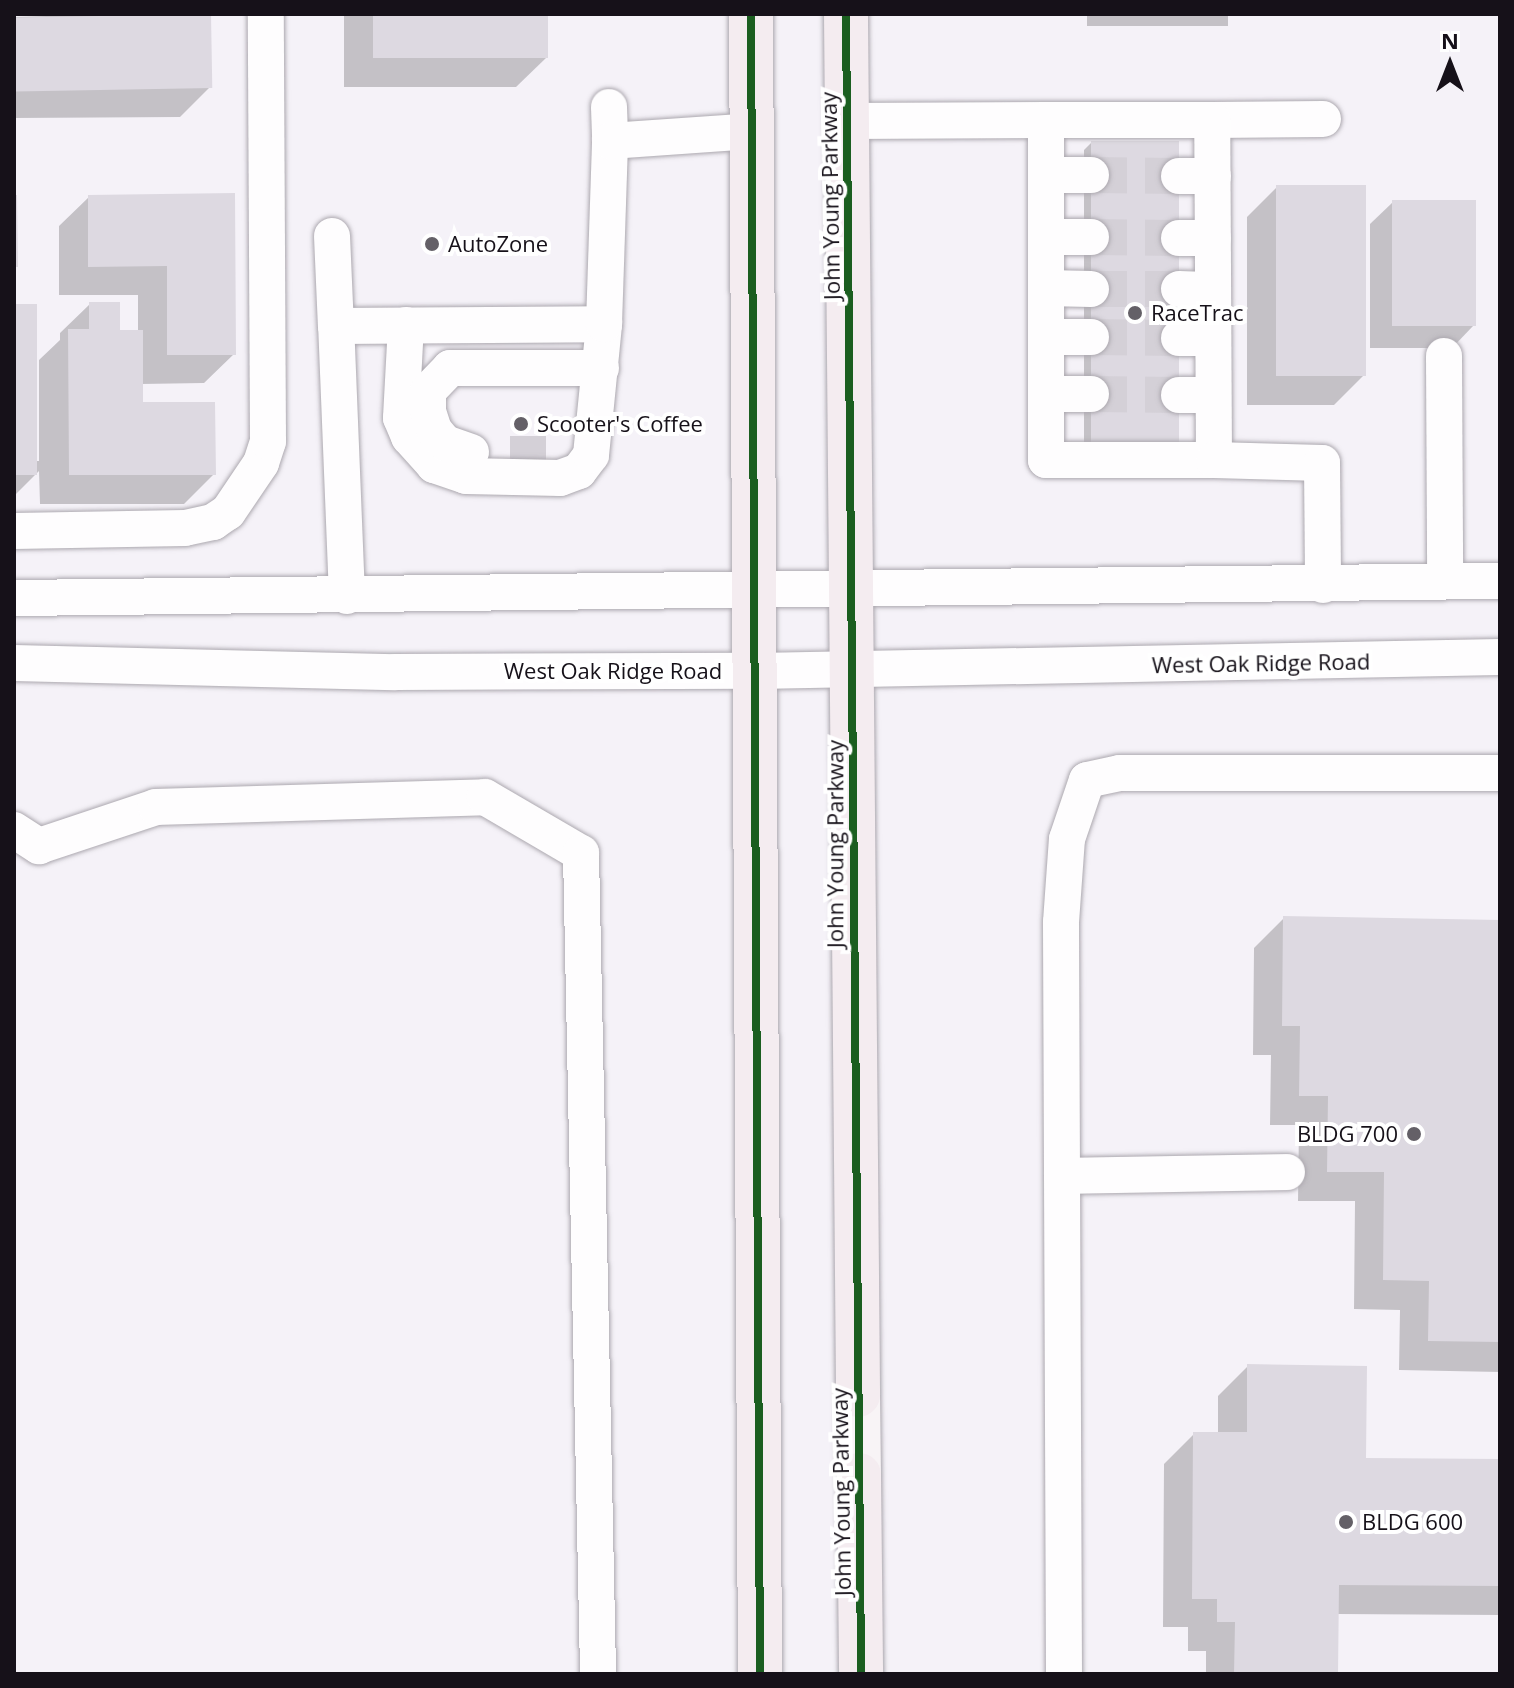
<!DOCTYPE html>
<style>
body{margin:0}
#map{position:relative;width:1514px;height:1688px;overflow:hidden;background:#f5f2f8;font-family:"Open Sans",sans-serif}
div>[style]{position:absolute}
.shadow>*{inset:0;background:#0003;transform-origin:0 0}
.building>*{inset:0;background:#ddd9e1;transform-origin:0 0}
.minor-tunnel>*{height:36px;margin-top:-18px;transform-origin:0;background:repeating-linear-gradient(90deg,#d4d0d7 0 36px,transparent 0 54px)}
.roads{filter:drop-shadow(0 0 2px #aca8af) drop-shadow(0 0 2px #aca8af)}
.minor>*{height:36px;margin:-18px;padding:0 18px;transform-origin:18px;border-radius:18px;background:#fefdfe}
.major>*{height:44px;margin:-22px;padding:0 22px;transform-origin:22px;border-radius:22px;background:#f8f4f6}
.highway>*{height:44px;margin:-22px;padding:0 22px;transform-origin:22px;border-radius:22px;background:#f4ecf0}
.cycleway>*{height:8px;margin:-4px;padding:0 4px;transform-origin:4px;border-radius:4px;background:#1b5e20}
.dots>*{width:22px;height:22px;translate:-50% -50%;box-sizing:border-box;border:4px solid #fff;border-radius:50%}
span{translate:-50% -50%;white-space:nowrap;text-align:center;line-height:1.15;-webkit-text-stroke:8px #fff;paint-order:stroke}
.street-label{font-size:22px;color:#161119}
.poi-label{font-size:22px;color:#161119}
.left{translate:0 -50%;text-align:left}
.right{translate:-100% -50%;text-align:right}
.frame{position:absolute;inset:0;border:16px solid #161119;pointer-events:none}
.north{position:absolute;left:1410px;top:24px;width:80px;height:80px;-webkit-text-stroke:6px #fff;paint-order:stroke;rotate:0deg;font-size:22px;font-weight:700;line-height:32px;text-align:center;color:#161119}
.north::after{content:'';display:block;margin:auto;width:28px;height:36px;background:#161119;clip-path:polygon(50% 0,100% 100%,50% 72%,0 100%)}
</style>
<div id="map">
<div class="shadow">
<i style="clip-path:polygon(110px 14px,209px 14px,210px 87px,180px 117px,14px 118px,14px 17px)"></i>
<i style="clip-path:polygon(344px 14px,546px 14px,546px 58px,516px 87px,344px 87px)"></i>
<i style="left:1087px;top:14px;width:141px;height:12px"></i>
<i style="clip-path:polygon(1091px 143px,1177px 447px,1084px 454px,1084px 150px)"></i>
<i style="clip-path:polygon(1277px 187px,1364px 375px,1334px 405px,1247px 405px,1247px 217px)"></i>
<i style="clip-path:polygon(233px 196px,234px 354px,204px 383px,141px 384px,141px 404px,214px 474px,184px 504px,40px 504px,39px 471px,14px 496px,14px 306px,35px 461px,39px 461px,39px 360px,60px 340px,60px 333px,90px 304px,118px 332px,138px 332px,138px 295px,59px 295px,59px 226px,89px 197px)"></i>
<i style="clip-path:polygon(1393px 202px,1474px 325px,1452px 348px,1370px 348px,1370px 224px)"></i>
<i style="clip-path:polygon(1284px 918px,1497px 922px,1500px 919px,1500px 1372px,1399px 1370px,1400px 1310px,1354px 1309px,1355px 1201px,1298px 1201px,1299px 1125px,1270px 1125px,1271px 1055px,1253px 1055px,1254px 948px)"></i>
<i style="clip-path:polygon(1248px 1366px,1364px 1460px,1500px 1461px,1500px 1615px,1336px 1614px,1336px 1674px,1206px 1674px,1206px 1651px,1188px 1651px,1188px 1627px,1163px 1627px,1164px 1464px,1194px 1434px,1218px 1434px,1218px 1396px)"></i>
</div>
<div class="building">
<i style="left:211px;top:14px;width:74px;height:197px;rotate:89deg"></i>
<i style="left:373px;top:14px;width:175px;height:44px"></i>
<i style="left:1091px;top:141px;width:88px;height:307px"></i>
<i style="left:1276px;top:185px;width:90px;height:191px"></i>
<i style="clip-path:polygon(235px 193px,236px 355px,167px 355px,167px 266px,88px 267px,88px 195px)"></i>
<i style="clip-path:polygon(14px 195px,17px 195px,18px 267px,14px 267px)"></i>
<i style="left:1392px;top:200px;width:84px;height:126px"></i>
<i style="clip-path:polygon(89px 302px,120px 302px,120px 330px,143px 330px,143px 402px,215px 402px,216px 475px,69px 475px,68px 329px,89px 329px)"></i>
<i style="left:14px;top:304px;width:23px;height:171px"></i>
<i style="clip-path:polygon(1283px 916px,1500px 920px,1500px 1342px,1428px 1341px,1429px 1281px,1383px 1280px,1384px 1172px,1327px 1172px,1328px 1096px,1299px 1096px,1300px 1026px,1282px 1026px)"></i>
<i style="clip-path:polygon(1247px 1364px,1367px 1366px,1366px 1458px,1500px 1459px,1500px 1586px,1339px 1585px,1338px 1674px,1234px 1674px,1235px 1622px,1217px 1622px,1217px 1599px,1192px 1599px,1193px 1432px,1247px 1432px)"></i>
</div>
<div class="minor-tunnel">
<i style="left:1091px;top:175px;width:88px;rotate:0.7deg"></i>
<i style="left:1091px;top:237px;width:88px;rotate:0.7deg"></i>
<i style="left:1091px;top:289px;width:88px"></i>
<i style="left:1091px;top:337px;width:88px;rotate:0.7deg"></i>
<i style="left:1091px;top:394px;width:88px;rotate:0.7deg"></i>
<i style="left:510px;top:454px;width:37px"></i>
</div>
<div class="roads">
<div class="minor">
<i style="left:609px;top:107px;width:34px;rotate:88deg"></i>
<i style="left:1212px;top:120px;width:111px;rotate:-0.5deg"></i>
<i style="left:847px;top:121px;width:199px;rotate:-0.3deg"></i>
<i style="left:1046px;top:120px;width:340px;rotate:90deg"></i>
<i style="left:1046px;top:460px;width:168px"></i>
<i style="left:1214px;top:460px;width:340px;rotate:-90.3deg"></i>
<i style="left:1212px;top:120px;width:166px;rotate:180deg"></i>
<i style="left:1046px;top:175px;width:45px"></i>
<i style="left:1179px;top:176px;width:34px"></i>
<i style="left:332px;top:236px;width:90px;rotate:87.5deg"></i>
<i style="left:1046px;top:237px;width:45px"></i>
<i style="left:1179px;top:238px;width:34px"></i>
<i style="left:1046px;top:288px;width:45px;rotate:1.3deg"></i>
<i style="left:1179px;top:289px;width:34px;rotate:2deg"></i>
<i style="left:406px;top:325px;width:93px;rotate:93.1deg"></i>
<i style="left:401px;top:418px;width:21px;rotate:67deg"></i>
<i style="left:409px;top:437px;width:38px;rotate:48deg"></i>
<i style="left:434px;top:465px;width:34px;rotate:19deg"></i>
<i style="left:466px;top:476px;width:94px;rotate:1.2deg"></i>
<i style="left:560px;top:478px;width:20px;rotate:-20deg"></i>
<i style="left:579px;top:471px;width:20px;rotate:-53deg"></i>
<i style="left:591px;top:455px;width:132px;rotate:-84.3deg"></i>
<i style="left:1046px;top:337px;width:45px"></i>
<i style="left:1179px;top:338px;width:34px"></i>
<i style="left:1444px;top:356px;width:225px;rotate:89.7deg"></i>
<i style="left:1046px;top:394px;width:45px"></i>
<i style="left:1179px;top:395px;width:34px"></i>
<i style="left:471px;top:452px;width:28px;rotate:-161deg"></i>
<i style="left:445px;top:443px;width:17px;rotate:-130deg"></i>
<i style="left:434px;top:430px;width:19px;rotate:-108deg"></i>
<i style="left:428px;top:412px;width:21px;rotate:-90deg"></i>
<i style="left:428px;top:391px;width:32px;rotate:-46deg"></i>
<i style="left:450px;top:368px;width:151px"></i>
<i style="left:1214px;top:460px;width:108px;rotate:1.6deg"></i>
<i style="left:1322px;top:463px;width:122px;rotate:89.5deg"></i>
<i style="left:14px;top:531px;width:171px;rotate:-1deg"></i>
<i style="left:185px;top:528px;width:29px;rotate:-12deg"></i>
<i style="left:213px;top:522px;width:18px;rotate:-34deg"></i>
<i style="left:228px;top:512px;width:59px;rotate:-56deg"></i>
<i style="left:261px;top:463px;width:23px;rotate:-72deg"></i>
<i style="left:268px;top:441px;width:427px;rotate:-90.3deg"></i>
<i style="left:347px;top:596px;width:270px;rotate:-92.3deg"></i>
<i style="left:336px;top:326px;width:268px;rotate:-0.4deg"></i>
<i style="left:604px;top:324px;width:183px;rotate:-88.1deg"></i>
<i style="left:610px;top:141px;width:142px;rotate:-4deg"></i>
<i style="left:14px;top:598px;width:1486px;rotate:-0.66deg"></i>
<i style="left:14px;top:663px;width:381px;rotate:1.4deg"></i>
<i style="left:395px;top:672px;width:362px;rotate:-0.2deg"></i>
<i style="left:757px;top:671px;width:743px;rotate:-1.08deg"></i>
<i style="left:14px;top:830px;width:30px;rotate:33deg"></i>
<i style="left:39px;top:846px;width:123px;rotate:-18.4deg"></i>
<i style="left:156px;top:807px;width:329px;rotate:-1.7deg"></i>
<i style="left:485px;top:797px;width:111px;rotate:30.3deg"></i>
<i style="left:581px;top:853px;width:821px;rotate:88.81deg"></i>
<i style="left:1062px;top:1176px;width:225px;rotate:-1deg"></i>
<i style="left:1064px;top:1674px;width:752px;rotate:-90.23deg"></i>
<i style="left:1061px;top:922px;width:83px;rotate:-85.9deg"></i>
<i style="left:1067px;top:839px;width:62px;rotate:-71.3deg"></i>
<i style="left:1087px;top:780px;width:34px;rotate:-12deg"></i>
<i style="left:1120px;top:773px;width:380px"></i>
</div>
<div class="major">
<i style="left:858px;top:1395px;width:80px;rotate:89.3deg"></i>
</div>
<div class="highway">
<i style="left:751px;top:14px;width:1660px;rotate:89.69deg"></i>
<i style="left:846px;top:14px;width:1381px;rotate:89.5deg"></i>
<i style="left:859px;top:1475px;width:199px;rotate:89.4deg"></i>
</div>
</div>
<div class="cycleway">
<i style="left:751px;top:14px;width:1660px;rotate:89.69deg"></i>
<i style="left:846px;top:14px;width:1660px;rotate:89.48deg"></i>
</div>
<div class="dots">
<i style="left:432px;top:244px;background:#646067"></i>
<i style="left:1135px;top:313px;background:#646067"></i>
<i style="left:521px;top:424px;background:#646067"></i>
<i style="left:1414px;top:1134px;background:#646067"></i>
<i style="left:1346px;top:1522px;background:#646067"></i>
</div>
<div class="street-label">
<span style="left:830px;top:196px;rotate:-91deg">John Young Parkway</span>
<span style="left:1261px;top:663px;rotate:-1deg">West Oak Ridge Road</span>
<span style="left:613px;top:671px">West Oak Ridge Road</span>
<span style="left:835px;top:844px;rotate:-90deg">John Young Parkway</span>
<span style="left:841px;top:1492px;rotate:-91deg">John Young Parkway</span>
</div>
<div class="poi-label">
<span class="left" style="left:448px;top:244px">AutoZone</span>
<span class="left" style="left:1151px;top:313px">RaceTrac</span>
<span class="left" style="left:537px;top:424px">Scooter's Coffee</span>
<span class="right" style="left:1398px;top:1134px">BLDG 700</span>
<span class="left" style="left:1362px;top:1522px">BLDG 600</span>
</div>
<div class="frame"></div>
<div class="north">N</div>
</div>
